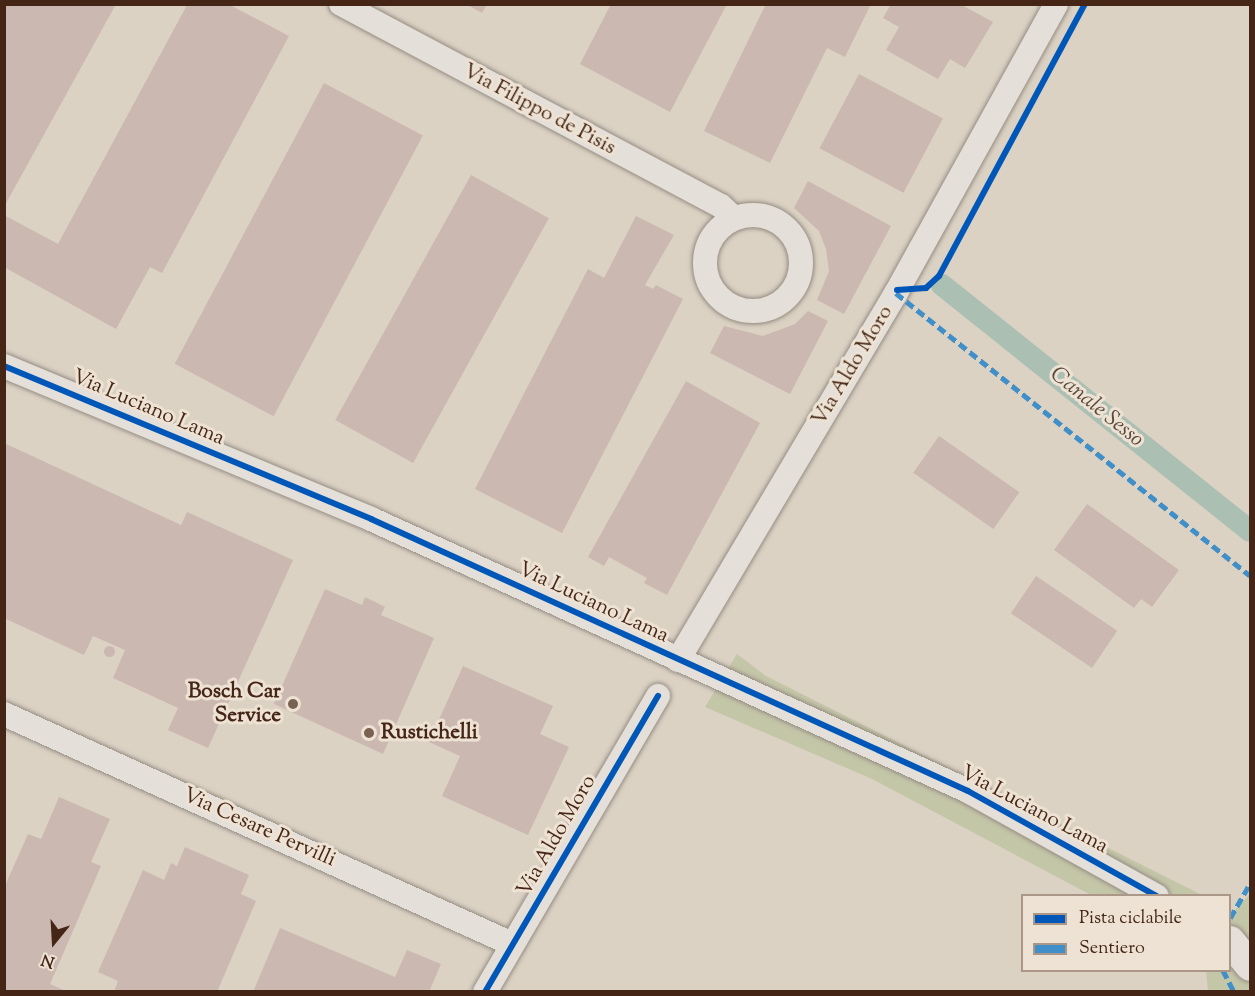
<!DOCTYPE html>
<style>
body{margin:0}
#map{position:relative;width:1255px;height:996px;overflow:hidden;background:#dbd2c4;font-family:"Sorts Mill Goudy",serif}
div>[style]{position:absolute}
.green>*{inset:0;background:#c4c6a8}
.canal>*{height:22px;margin:-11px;padding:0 11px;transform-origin:11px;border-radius:11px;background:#abc0b2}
.building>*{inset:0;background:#cbb8b0;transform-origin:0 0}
.round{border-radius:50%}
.roads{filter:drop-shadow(0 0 2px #968d83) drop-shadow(0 0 2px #968d83)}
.minor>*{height:24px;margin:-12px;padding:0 12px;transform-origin:12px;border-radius:12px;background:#e4dfd8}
.minor>.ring{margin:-12px;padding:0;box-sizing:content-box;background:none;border:24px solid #e4dfd8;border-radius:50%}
.tertiary>*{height:30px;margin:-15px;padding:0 15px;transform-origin:15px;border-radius:15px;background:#e4dfd8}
.quiet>*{height:4.5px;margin-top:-2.25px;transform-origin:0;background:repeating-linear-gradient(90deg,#408fc8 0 9px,transparent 0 13.5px)}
.cycleway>*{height:6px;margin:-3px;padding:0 3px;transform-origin:3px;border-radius:3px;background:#0057b8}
.dots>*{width:16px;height:16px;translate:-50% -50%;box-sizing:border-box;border:3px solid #ede2d3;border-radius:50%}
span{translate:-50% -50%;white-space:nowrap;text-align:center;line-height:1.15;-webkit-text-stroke:6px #ede2d3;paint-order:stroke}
.street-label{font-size:21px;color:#452616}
.poi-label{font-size:21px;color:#452616;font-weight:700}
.right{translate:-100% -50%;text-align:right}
.left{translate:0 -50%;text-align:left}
.water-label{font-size:22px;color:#594a3b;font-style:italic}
.frame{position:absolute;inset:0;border:6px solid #452616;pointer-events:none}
.legend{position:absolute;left:1021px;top:894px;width:210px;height:78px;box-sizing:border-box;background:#ede2d3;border:2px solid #aa9787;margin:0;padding:8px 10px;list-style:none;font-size:18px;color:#452616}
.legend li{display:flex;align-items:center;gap:12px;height:30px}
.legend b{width:30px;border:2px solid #aa9787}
.north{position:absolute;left:24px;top:912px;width:60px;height:60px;-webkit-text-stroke:4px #ede2d3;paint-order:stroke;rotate:198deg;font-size:16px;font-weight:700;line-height:24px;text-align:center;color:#452616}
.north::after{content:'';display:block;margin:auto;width:21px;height:27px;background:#452616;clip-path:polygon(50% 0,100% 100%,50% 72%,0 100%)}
</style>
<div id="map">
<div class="green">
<i style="clip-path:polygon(737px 654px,766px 676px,1202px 895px,1091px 895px,872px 779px,705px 707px)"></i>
<i style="clip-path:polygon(1250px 894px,1250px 991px,1208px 991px,1206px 971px,1230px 970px,1230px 909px,1234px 911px)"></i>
</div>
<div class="canal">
<i style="left:942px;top:285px;width:394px;rotate:38.6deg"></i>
</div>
<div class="building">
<i style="clip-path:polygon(4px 4px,115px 6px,4px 207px)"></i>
<i style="clip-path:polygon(466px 4px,487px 4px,482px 13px)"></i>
<i style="clip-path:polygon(611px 4px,726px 6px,670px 112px,580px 64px)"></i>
<i style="clip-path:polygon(766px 4px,871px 4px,845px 57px,827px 48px,770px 163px,704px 131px)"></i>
<i style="clip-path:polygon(891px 4px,960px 4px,993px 22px,965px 68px,950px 59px,938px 79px,886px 50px,899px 27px,883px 18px)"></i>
<i style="clip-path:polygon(187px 5px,230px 5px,289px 36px,162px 273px,150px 267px,116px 329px,4px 267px,4px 215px,58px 244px)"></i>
<i style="left:859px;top:74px;width:95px;height:84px;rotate:28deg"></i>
<i style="left:324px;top:83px;width:112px;height:318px;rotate:28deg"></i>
<i style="left:471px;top:175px;width:89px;height:280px;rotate:29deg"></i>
<i style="clip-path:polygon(808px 181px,891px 226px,844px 314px,817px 300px,829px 271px,826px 249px,819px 231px,794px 208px)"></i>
<i style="clip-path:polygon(636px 216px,674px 235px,645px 285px,653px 289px,656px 285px,683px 299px,562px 533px,475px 489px,588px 269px,604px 278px)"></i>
<i style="clip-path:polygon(808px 311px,828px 321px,790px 394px,710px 353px,724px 326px,763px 336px,795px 324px)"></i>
<i style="clip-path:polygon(686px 381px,760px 423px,667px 595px,644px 583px,647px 578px,609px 557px,604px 566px,588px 557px)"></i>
<i style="left:939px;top:436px;width:98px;height:45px;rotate:35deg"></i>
<i style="clip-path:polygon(4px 443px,181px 525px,187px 512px,293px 560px,208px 748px,168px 730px,178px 708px,113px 678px,125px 650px,93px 636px,84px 655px,4px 618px)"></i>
<i style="clip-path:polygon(1087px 504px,1179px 570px,1152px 607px,1141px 599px,1134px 608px,1054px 550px)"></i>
<i style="left:1036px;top:576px;width:98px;height:45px;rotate:34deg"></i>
<i style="clip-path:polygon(325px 589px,362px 605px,365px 597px,385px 607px,381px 615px,434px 638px,383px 754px,274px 704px)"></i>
<i class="round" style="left:103.5px;top:645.5px;width:11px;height:11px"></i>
<i style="clip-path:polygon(463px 666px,553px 706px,540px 734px,569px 747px,528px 835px,442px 796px,460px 756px,429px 742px)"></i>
<i style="clip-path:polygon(59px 797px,110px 819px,91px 862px,101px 866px,50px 984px,68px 992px,4px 992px,4px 888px,28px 834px,41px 839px)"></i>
<i style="clip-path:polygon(185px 847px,249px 875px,241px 894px,256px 901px,217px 992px,114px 992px,118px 981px,98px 972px,143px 870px,164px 880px,171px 863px,177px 866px)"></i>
<i style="clip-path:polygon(280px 928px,395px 977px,407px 950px,441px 964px,429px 992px,253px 992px)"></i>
</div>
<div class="roads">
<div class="minor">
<i style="left:341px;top:4px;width:430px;rotate:28deg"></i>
<i style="left:721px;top:206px;width:18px;rotate:43deg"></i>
<i class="ring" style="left:705px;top:215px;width:72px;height:72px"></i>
<i style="left:4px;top:366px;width:398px;rotate:22.6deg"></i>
<i style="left:371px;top:519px;width:656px;rotate:24.49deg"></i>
<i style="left:968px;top:791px;width:216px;rotate:29.1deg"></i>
<i style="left:678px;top:660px;width:427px;rotate:-59.3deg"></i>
<i style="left:896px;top:293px;width:330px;rotate:-61deg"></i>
<i style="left:4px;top:714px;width:558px;rotate:24.36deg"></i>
<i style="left:485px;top:992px;width:343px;rotate:-59.7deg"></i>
</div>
<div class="tertiary">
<i style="left:1230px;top:941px;width:32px;rotate:51deg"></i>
</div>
</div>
<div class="quiet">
<i style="left:896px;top:293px;width:453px;rotate:38.6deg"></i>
<i style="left:1230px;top:918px;width:39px;rotate:-60deg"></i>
<i style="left:1223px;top:970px;width:25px;rotate:63deg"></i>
</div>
<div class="cycleway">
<i style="left:897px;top:290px;width:29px;rotate:-4deg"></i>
<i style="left:926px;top:288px;width:18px;rotate:-43deg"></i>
<i style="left:939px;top:276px;width:309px;rotate:-61.8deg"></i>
<i style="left:4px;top:366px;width:398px;rotate:22.6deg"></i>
<i style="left:371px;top:519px;width:656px;rotate:24.49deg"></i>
<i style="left:968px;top:791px;width:216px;rotate:29.1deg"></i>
<i style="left:485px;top:992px;width:343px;rotate:-59.7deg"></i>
</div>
<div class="dots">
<i style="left:293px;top:704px;background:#7a6253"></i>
<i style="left:369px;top:733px;background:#7a6253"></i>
</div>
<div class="street-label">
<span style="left:539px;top:110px;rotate:28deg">Via Filippo de Pisis</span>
<span style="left:853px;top:366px;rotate:-59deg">Via Aldo Moro</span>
<span style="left:148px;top:408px;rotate:23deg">Via Luciano Lama</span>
<span style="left:593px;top:603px;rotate:25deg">Via Luciano Lama</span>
<span style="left:1034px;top:810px;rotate:28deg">Via Luciano Lama</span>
<span style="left:259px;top:828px;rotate:24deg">Via Cesare Pervilli</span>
<span style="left:557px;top:836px;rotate:-60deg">Via Aldo Moro</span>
</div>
<div class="poi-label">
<span class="right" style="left:281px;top:704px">Bosch Car<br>Service</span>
<span class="left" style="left:381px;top:733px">Rustichelli</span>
</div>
<div class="water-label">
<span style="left:1096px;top:408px;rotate:39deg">Canale Sesso</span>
</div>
<div class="frame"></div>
<ul class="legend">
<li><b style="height:8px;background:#0057b8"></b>Pista ciclabile</li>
<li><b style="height:8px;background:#408fc8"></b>Sentiero</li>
</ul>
<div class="north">N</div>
</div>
